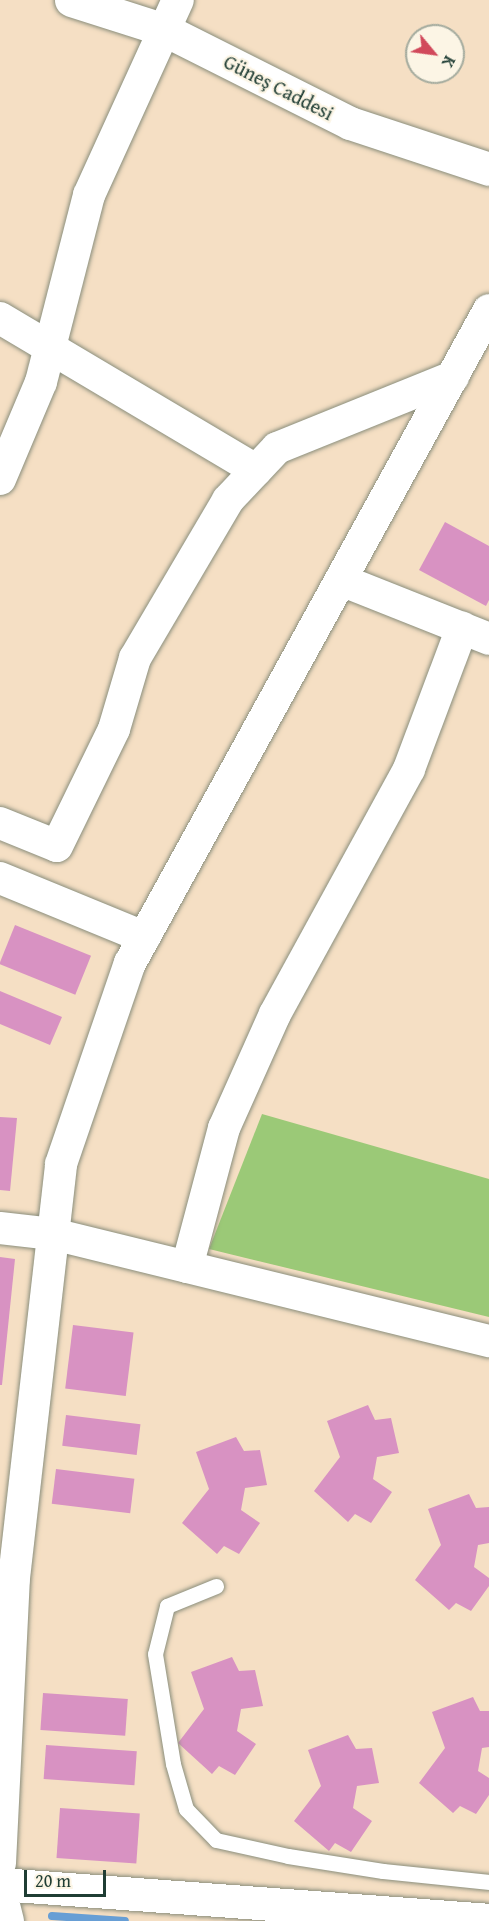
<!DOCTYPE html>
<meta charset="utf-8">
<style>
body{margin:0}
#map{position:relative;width:489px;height:1921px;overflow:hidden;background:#f5dfc4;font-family:"Gentium Book Plus",serif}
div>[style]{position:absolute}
.green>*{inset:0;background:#9bc977}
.stream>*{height:8px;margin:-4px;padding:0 4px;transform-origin:4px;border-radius:4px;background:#679ed5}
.building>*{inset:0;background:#d892c2;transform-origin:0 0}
.roads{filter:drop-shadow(0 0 2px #8a8e7c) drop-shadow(0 0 2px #8a8e7c)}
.service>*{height:15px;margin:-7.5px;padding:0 7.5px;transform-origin:7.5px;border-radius:7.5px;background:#fff}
.minor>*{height:32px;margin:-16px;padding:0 16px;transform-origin:16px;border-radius:16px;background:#fff}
.tertiary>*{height:33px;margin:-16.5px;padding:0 16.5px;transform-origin:16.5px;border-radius:16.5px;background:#fff}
span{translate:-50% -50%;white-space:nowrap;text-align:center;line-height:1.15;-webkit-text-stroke:4.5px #fcf5e5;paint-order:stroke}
.street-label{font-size:20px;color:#1f3d34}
.north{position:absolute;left:405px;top:24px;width:60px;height:60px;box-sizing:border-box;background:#fcf5e5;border:2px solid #a4ab9e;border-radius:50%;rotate:119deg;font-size:16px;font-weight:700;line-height:24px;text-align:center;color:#1f3d34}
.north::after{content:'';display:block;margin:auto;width:21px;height:27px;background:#d1495b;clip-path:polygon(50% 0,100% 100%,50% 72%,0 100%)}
.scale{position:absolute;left:24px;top:1870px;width:82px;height:27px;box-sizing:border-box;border:3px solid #1f3d34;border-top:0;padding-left:8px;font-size:18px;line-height:21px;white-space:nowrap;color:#1f3d34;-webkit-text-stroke:4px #fcf5e5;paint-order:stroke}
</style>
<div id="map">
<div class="green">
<i style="clip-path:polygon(262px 1114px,489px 1179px,489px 1317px,209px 1249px)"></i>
</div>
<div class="stream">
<i style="left:52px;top:1916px;width:73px;rotate:3.9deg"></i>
</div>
<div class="building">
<i style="clip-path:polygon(445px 522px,489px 546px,489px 600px,486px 606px,419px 570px)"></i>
<i style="left:15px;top:925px;width:82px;height:42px;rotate:22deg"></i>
<i style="clip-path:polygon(0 991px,62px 1017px,50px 1045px,0 1024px)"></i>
<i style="clip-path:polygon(0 1117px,17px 1118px,10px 1191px,0 1190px)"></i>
<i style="clip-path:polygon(0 1257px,15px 1259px,2px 1385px,0 1385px)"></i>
<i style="left:73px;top:1325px;width:61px;height:64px;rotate:7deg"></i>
<i style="clip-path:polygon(368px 1405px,375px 1420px,391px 1418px,399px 1453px,377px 1457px,373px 1479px,392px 1492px,371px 1523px,355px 1514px,348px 1522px,314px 1491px,340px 1457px,327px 1421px)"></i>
<i style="left:66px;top:1415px;width:75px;height:31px;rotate:7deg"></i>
<i style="clip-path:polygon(236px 1437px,244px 1451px,260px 1450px,267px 1485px,245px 1488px,241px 1510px,260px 1523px,239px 1554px,224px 1546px,217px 1554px,182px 1523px,209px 1489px,196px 1452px)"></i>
<i style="left:56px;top:1469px;width:79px;height:35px;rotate:7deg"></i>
<i style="clip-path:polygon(469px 1494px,476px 1508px,489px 1507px,489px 1543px,478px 1545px,474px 1567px,489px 1578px,489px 1586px,471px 1611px,456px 1603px,449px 1610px,415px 1580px,441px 1545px,428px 1509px)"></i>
<i style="clip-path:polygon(232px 1657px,239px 1671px,255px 1670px,263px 1706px,241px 1709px,237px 1731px,256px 1744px,235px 1775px,219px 1766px,212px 1774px,178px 1743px,204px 1709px,191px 1672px)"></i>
<i style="left:43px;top:1693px;width:85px;height:37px;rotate:4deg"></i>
<i style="clip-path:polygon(473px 1697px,480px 1711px,489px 1711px,489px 1747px,482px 1748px,478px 1771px,489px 1778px,489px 1795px,476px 1814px,460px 1806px,453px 1813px,419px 1783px,445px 1748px,432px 1712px)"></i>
<i style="clip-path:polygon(348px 1735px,356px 1749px,372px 1748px,379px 1783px,357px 1786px,353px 1808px,372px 1821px,351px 1852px,335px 1843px,329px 1851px,294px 1821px,321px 1786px,308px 1750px)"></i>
<i style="left:46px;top:1745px;width:91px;height:34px;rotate:4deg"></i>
<i style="left:60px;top:1808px;width:80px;height:50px;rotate:4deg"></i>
</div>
<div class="roads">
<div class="service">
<i style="left:216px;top:1586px;width:53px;rotate:157.8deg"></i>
<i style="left:167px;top:1606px;width:49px;rotate:104deg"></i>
<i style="left:155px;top:1654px;width:111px;rotate:80.7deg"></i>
<i style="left:173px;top:1764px;width:47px;rotate:73.9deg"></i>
<i style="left:186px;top:1809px;width:43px;rotate:45.9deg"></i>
<i style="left:216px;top:1840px;width:74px;rotate:12.5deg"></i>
<i style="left:288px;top:1856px;width:96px;rotate:9deg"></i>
<i style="left:383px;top:1871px;width:107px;rotate:5.9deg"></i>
</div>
<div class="minor">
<i style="left:0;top:318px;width:298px;rotate:30.7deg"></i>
<i style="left:0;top:479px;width:105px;rotate:-67.1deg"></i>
<i style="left:41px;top:382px;width:193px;rotate:-75.6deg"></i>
<i style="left:89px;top:195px;width:214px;rotate:-65.5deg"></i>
<i style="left:341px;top:580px;width:159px;rotate:21.7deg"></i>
<i style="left:0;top:823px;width:61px;rotate:22deg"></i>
<i style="left:57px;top:846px;width:130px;rotate:-64deg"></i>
<i style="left:114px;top:729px;width:74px;rotate:-73.5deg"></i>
<i style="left:135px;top:658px;width:183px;rotate:-59.5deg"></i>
<i style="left:228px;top:500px;width:71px;rotate:-46.7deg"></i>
<i style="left:277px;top:448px;width:190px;rotate:-22deg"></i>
<i style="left:0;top:878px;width:156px;rotate:22.3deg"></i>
<i style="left:0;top:1228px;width:53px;rotate:6.5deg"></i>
<i style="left:53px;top:1234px;width:449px;rotate:13.8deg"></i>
<i style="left:187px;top:1267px;width:144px;rotate:-75.1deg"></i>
<i style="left:224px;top:1128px;width:125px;rotate:-65.9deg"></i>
<i style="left:275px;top:1014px;width:279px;rotate:-61.3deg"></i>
<i style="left:409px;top:769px;width:151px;rotate:-69.4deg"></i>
<i style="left:0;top:1863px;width:285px;rotate:-87.2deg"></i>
<i style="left:14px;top:1578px;width:417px;rotate:-83.5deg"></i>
<i style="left:61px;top:1164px;width:213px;rotate:-71.1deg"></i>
<i style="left:130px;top:963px;width:745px;rotate:-61.2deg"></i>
<i style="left:0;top:1889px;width:33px;rotate:76deg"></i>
</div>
<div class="tertiary">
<i style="left:71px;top:0;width:99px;rotate:17.7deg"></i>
<i style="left:165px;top:30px;width:207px;rotate:26.7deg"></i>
<i style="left:350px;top:123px;width:146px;rotate:18.3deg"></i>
<i style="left:0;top:1884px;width:490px;rotate:4.2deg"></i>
</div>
</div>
<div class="street-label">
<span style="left:279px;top:87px;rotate:27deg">Güneş Caddesi</span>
</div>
<div class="north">K</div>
<div class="scale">20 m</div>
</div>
